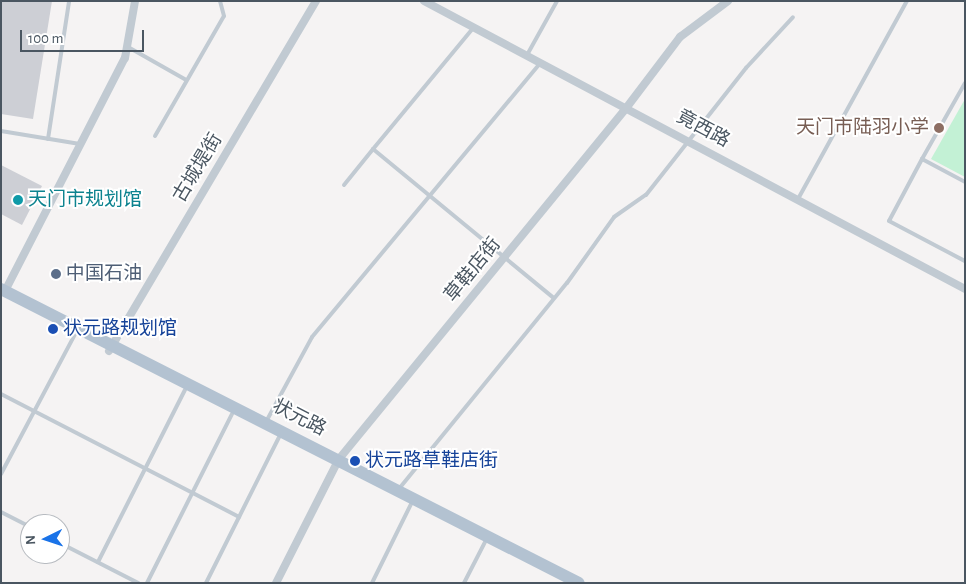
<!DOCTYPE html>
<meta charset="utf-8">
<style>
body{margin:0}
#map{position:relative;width:966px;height:584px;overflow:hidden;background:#f5f3f3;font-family:"Alegreya Sans","Noto Sans SC",sans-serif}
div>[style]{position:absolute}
.green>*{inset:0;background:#c3f1d5}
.building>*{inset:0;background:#cdcfd5}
.service>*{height:4px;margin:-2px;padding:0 2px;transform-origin:2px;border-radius:2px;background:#c1cad2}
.minor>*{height:8px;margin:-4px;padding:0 4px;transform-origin:4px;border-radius:4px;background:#c1cad2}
.primary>*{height:12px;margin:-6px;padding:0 6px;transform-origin:6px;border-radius:6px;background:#b3c2d1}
.dots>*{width:14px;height:14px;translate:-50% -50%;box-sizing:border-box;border:2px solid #fff;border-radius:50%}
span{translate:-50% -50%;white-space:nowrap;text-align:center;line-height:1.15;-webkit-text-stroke:4px #fff;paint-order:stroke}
.education-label{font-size:19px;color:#785e54}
.right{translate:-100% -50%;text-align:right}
.street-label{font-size:19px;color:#4a5661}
.culture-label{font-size:19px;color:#0d838f}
.left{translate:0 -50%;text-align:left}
.service-label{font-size:19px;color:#4e5e75}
.transit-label{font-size:19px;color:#164399}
.frame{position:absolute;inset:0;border:2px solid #4a5661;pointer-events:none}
.north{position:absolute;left:20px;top:514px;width:50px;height:50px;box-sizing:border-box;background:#fff;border:1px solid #b7bbc0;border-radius:50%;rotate:266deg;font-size:14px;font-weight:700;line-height:20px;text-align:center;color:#4a5661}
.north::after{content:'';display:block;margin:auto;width:18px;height:22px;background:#1a73e8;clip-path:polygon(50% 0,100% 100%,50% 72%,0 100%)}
.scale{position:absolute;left:20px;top:30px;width:124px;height:22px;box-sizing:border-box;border:2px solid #4a5661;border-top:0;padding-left:6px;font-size:15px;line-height:18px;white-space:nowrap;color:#4a5661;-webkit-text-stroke:4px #fff;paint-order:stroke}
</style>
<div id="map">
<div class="green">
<i style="clip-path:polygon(965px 99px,965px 177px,931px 159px)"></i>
</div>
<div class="building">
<i style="clip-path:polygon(1px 1px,52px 1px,33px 119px,1px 114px)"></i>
<i style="clip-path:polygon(1px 165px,42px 186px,22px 225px,1px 214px)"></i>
</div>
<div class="service">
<i style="left:474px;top:27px;width:158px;rotate:129.6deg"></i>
<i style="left:373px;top:149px;width:234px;rotate:39.5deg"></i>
<i style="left:128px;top:47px;width:67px;rotate:29.6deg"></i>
<i style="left:527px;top:55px;width:62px;rotate:-60.9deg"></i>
<i style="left:965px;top:83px;width:87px;rotate:119.5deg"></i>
<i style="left:922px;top:159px;width:49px;rotate:28.1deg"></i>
<i style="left:1px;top:131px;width:80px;rotate:9.3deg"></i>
<i style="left:155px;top:136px;width:138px;rotate:-60.1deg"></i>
<i style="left:224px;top:16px;width:16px;rotate:-105deg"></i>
<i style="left:48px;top:139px;width:140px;rotate:-81.3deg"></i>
<i style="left:922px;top:159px;width:70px;rotate:118deg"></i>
<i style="left:889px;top:221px;width:86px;rotate:27.8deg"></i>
<i style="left:344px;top:185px;width:46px;rotate:-51.1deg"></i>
<i style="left:798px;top:199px;width:226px;rotate:-61.2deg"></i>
<i style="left:1px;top:394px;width:268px;rotate:27.3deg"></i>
<i style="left:267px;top:420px;width:94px;rotate:-61.5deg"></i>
<i style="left:312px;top:337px;width:358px;rotate:-50.2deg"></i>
<i style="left:1px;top:474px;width:158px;rotate:-62.1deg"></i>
<i style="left:398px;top:490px;width:267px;rotate:-50.8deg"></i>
<i style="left:567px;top:283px;width:81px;rotate:-54.5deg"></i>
<i style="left:614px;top:217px;width:39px;rotate:-35deg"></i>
<i style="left:646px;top:195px;width:162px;rotate:-51.8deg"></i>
<i style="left:746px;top:68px;width:69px;rotate:-47.3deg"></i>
<i style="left:1px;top:512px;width:33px;rotate:27deg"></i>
<i style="left:60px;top:543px;width:88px;rotate:27.1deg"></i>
<i style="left:98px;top:562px;width:193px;rotate:-63.2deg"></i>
<i style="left:147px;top:583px;width:189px;rotate:-63.3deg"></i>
<i style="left:206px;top:583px;width:163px;rotate:-63.4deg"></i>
<i style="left:372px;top:583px;width:88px;rotate:-63.7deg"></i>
<i style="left:464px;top:583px;width:46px;rotate:-62.9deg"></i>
</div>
<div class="minor">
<i style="left:424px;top:1px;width:613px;rotate:28.03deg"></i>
<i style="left:5px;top:291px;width:262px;rotate:-62.8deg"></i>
<i style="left:125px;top:58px;width:58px;rotate:-80deg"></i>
<i style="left:109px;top:351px;width:407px;rotate:-59.4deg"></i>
<i style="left:276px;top:583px;width:139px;rotate:-63.1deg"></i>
<i style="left:339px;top:459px;width:455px;rotate:-50.7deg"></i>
<i style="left:627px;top:107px;width:88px;rotate:-52.9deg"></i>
<i style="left:680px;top:37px;width:60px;rotate:-36.9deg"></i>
</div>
<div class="primary">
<i style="left:1px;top:289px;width:648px;rotate:26.96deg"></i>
</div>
<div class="dots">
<i style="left:939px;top:128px;background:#8d6e63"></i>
<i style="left:18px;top:200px;background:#0f9aa8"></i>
<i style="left:56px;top:274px;background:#5c6f8a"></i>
<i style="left:53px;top:329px;background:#1a4fb4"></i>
<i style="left:355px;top:461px;background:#1a4fb4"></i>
</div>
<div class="education-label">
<span class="right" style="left:929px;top:128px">天门市陆羽小学</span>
</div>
<div class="street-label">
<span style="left:703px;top:129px;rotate:28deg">竟西路</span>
<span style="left:198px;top:168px;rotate:-59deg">古城堤街</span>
<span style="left:473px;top:270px;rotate:-51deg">草鞋店街</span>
<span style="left:299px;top:418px;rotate:27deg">状元路</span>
</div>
<div class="culture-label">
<span class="left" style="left:28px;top:200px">天门市规划馆</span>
</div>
<div class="service-label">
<span class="left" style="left:66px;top:274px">中国石油</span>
</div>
<div class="transit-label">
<span class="left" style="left:63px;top:329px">状元路规划馆</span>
<span class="left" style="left:365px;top:461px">状元路草鞋店街</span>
</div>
<div class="frame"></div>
<div class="north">N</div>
<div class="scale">100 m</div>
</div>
